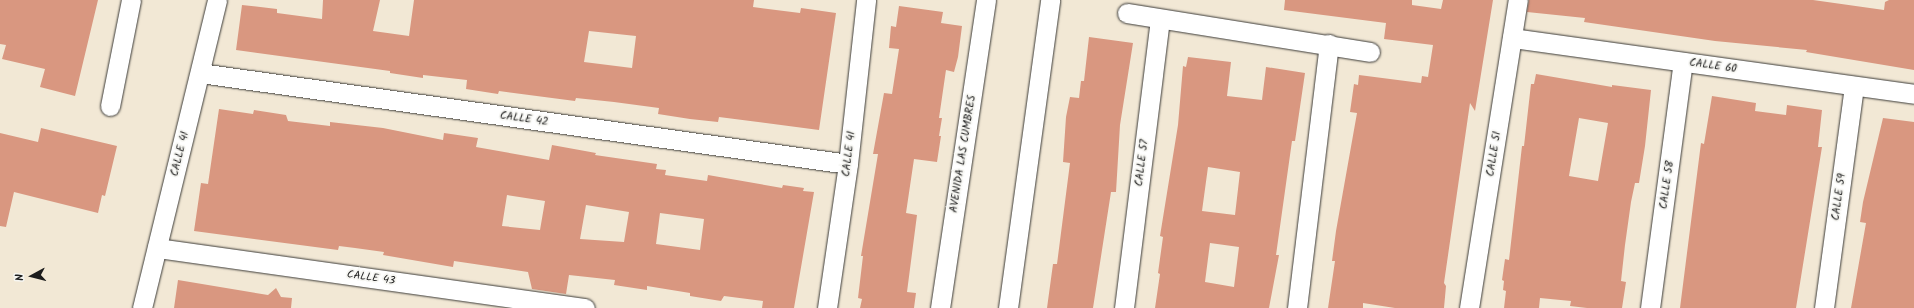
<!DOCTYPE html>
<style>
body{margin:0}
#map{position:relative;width:1914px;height:308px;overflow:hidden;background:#f2e8d5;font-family:Kalam,sans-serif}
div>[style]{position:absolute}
.building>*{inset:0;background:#d99780}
.roads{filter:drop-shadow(0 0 1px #3c3b38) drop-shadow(0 0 1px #3c3b38)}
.minor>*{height:19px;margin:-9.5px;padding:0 9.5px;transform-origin:9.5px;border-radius:9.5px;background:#fff}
span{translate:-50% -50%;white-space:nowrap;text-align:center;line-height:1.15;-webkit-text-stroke:3.5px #f6f6f2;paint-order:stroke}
.street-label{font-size:11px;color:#1c1c1c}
.north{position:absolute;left:12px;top:256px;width:40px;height:40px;-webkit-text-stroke:3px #f6f6f2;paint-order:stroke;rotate:263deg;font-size:11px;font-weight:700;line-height:16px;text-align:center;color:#1c1c1c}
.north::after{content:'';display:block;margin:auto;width:14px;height:18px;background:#1c1c1c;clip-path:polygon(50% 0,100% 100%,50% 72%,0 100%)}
</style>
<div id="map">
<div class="building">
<i style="clip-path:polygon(0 0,98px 0,75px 96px,40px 87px,45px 69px,2px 59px,6px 45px,0 44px)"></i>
<i style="clip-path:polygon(evenodd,323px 0,380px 0,373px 31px,409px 36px,414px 0,754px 0,753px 7px,800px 13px,801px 8px,836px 13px,819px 130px,719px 117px,718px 122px,690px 119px,658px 114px,659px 108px,614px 102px,576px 98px,575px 101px,499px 91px,498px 94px,466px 89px,467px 80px,423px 75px,423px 78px,390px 73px,390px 71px,236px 50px,242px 5px,277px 9px,277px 13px,322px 19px,323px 0,589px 31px,636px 36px,632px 68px,584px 62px,589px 31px)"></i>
<i style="clip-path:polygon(1285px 0,1412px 0,1412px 5px,1441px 9px,1443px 0,1493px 0,1475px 111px,1470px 103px,1444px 283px,1446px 286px,1444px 308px,1395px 308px,1363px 303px,1363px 308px,1328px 308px,1335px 261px,1332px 261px,1336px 231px,1357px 113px,1350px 112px,1354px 84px,1358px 85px,1359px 75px,1421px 83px,1422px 76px,1428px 77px,1433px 45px,1384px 39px,1386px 23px,1284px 10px)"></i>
<i style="clip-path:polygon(1529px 0,1813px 0,1884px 10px,1885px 2px,1889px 0,1914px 0,1914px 70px,1806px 52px,1807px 50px,1715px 41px,1584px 22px,1585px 18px,1527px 12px)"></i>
<i style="clip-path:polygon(899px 6px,943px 12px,941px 23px,962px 26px,958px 57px,954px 72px,946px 70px,939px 118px,942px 118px,939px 136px,941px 136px,937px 162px,914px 159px,906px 213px,917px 215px,907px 292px,916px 293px,914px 308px,860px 308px,862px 299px,858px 298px,863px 256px,861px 256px,878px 154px,873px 154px,884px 93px,892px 94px,899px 49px,889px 48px,891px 26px,896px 27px)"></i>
<i style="clip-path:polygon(1089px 37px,1133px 43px,1120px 125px,1116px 192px,1111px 192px,1093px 308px,1047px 308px,1053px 264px,1057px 264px,1070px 163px,1063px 162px,1066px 117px,1070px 97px,1079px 98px,1081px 81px,1084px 81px)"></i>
<i style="clip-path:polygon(evenodd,1188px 57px,1231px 62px,1227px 96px,1262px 100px,1266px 67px,1305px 73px,1295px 141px,1292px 141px,1276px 255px,1279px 255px,1269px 308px,1155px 308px,1160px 274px,1158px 273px,1163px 237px,1160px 236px,1178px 125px,1183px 66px,1186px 67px,1188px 57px,1208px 167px,1240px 172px,1235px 215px,1202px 211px,1208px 167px,1188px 57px,1210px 243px,1239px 247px,1234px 287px,1205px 282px,1210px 243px)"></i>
<i style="clip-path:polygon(evenodd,1536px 74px,1612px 87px,1612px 85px,1651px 90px,1645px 146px,1639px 183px,1635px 183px,1631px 202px,1625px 245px,1621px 281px,1626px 282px,1622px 308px,1587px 308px,1570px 306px,1571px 301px,1540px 298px,1539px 308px,1504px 308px,1506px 291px,1503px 290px,1504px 281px,1502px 280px,1505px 259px,1509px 260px,1522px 146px,1524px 146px,1531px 84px,1534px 84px,1536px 74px,1579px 118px,1608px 123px,1598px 181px,1569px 176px,1579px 118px)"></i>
<i style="clip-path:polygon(1712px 96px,1756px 103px,1755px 111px,1786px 115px,1787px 105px,1822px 110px,1818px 147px,1822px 147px,1796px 308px,1680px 308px,1701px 143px,1704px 144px)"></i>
<i style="clip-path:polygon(evenodd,219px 109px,253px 114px,254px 110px,286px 115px,288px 121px,330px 126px,330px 122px,383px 128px,443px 140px,444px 133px,478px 138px,476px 147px,549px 160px,552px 145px,596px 153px,595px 155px,657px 164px,656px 169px,666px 170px,665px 175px,707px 181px,708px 175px,782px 188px,783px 185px,804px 188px,803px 191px,814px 192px,794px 308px,762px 308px,763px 301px,724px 296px,721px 301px,690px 296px,690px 293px,647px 286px,647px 290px,614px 285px,615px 280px,569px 275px,566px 294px,532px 289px,528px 272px,454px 261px,453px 267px,383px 255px,384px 252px,355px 248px,339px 246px,338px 250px,194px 231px,201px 183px,208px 184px,219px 109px,507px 195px,545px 201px,540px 230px,502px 226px,507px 195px,219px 109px,586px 205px,629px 212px,624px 242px,580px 239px,586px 205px,219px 109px,660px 213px,704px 219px,700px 250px,656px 244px,660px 213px)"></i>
<i style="clip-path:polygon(1883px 118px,1914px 122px,1914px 308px,1851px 308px,1866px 223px,1860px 222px,1863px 202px)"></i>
<i style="clip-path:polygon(41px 128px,117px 146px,105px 196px,102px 195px,98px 213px,14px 192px,6px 227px,0 226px,0 133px,38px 142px)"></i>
<i style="clip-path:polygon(178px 280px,268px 295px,276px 288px,281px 297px,292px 298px,291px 308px,174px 308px)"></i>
</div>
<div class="roads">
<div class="minor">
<i style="left:1127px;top:13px;width:246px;rotate:9.1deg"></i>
<i style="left:1512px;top:38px;width:406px;rotate:7.9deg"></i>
<i style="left:200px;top:73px;width:654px;rotate:7.99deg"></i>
<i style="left:110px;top:106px;width:108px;rotate:-78.8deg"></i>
<i style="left:157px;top:248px;width:432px;rotate:8deg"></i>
<i style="left:142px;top:308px;width:317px;rotate:-76.3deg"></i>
<i style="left:827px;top:308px;width:146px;rotate:-81.7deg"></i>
<i style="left:848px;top:164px;width:165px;rotate:-83.7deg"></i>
<i style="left:940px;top:308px;width:311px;rotate:-81.5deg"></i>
<i style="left:1008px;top:308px;width:311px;rotate:-82.2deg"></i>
<i style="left:1124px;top:308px;width:291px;rotate:-82.9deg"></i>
<i style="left:1297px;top:308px;width:266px;rotate:-83.1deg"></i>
<i style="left:1469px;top:308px;width:312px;rotate:-81deg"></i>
<i style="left:1650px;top:308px;width:248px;rotate:-82.4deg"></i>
<i style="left:1824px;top:308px;width:224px;rotate:-82.3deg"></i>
</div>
</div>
<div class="street-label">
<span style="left:1713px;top:66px;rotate:8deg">CALLE 60</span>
<span style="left:524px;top:119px;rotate:8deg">CALLE 42</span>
<span style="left:180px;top:154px;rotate:-76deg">CALLE 41</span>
<span style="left:849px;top:154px;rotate:-83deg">CALLE 41</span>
<span style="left:963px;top:154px;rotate:-81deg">AVENIDA LAS CUMBRES</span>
<span style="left:1494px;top:154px;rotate:-81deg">CALLE 51</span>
<span style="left:1142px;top:163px;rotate:-83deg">CALLE 57</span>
<span style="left:1667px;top:185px;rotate:-82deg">CALLE 58</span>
<span style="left:1839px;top:197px;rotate:-82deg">CALLE 59</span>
<span style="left:371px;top:278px;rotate:8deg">CALLE 43</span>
</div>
<div class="north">N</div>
</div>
